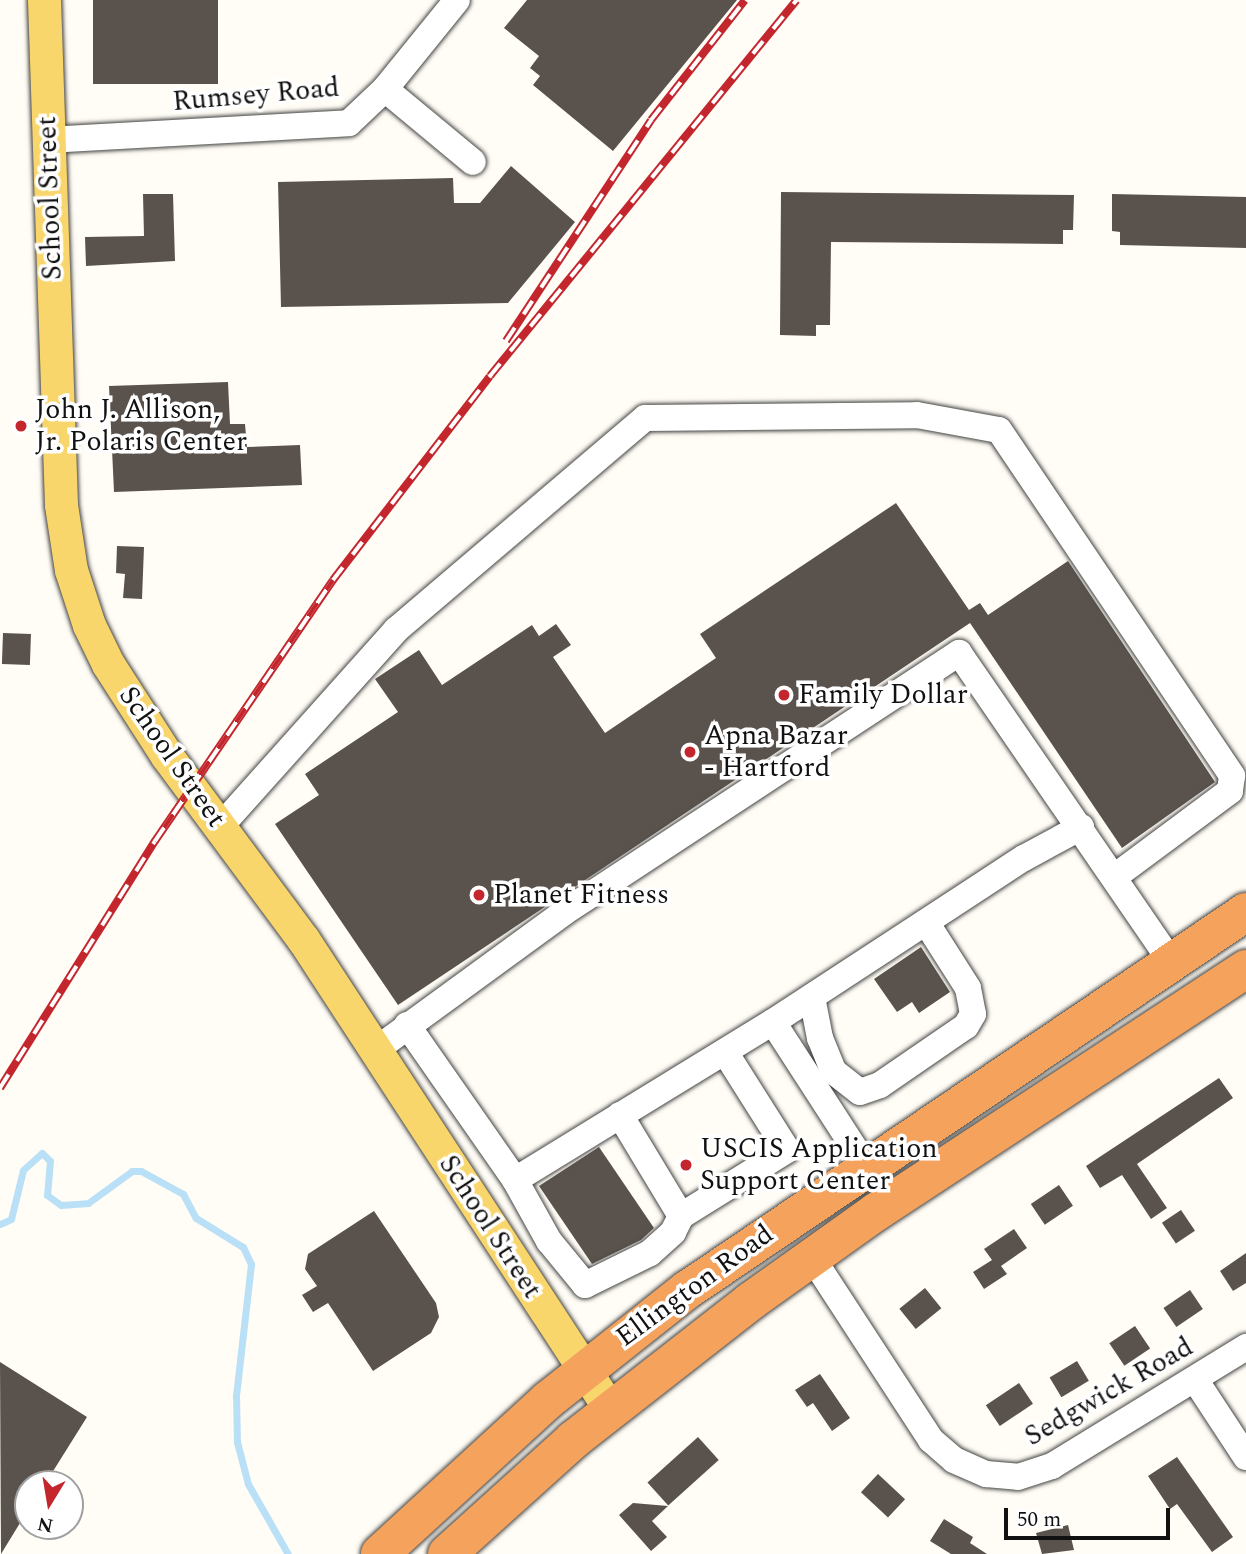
<!DOCTYPE html>
<style>
body{margin:0}
#map{position:relative;width:1246px;height:1554px;overflow:hidden;background:#fffdf5;font-family:Spectral,serif}
div>[style]{position:absolute}
.stream>*{height:7px;margin:-3.5px;padding:0 3.5px;transform-origin:3.5px;border-radius:3.5px;background:#b9e0f7}
.building>*{inset:0;background:#5a524d;transform-origin:0 0}
.roads{filter:drop-shadow(0 0 2px #444) drop-shadow(0 0 2px #444)}
.minor>*{height:26px;margin:-13px;padding:0 13px;transform-origin:13px;border-radius:13px;background:#fff}
.major>*{height:33px;margin:-16.5px;padding:0 16.5px;transform-origin:16.5px;border-radius:16.5px;background:#f9d66b}
.highway>*{height:38px;margin:-19px;padding:0 19px;transform-origin:19px;border-radius:19px;background:#f5a25d}
.rail>*{height:8px;margin-top:-4px;transform-origin:0;background:repeating-linear-gradient(90deg,#fff 0 16px,#c4262e 0 32px);box-sizing:border-box;border-block:2px solid #c4262e}
.dots>*{width:19px;height:19px;translate:-50% -50%;box-sizing:border-box;border:4px solid #fff;border-radius:50%}
span{translate:-50% -50%;white-space:nowrap;text-align:center;line-height:1.15;-webkit-text-stroke:7px #fff;paint-order:stroke}
.street-label{font-size:28px;color:#111}
.poi-label{font-size:28px;color:#111}
.left{translate:0 -50%;text-align:left}
.north{position:absolute;left:14px;top:1470px;width:70px;height:70px;box-sizing:border-box;background:#fff;border:2px solid #a0a0a0;border-radius:50%;rotate:191deg;font-size:19px;font-weight:700;line-height:28px;text-align:center;color:#111}
.north::after{content:'';display:block;margin:auto;width:24px;height:32px;background:#c4262e;clip-path:polygon(50% 0,100% 100%,50% 72%,0 100%)}
.scale{position:absolute;left:1004px;top:1508px;width:166px;height:32px;box-sizing:border-box;border:4px solid #111;border-top:0;padding-left:9px;font-size:21px;line-height:24px;white-space:nowrap;color:#111;-webkit-text-stroke:5px #fff;paint-order:stroke}
</style>
<div id="map">
<div class="stream">
<i style="left:0;top:1224px;width:12px;rotate:-24deg"></i>
<i style="left:11px;top:1219px;width:50px;rotate:-76.2deg"></i>
<i style="left:23px;top:1170px;width:25px;rotate:-42deg"></i>
<i style="left:42px;top:1153px;width:11px;rotate:45deg"></i>
<i style="left:50px;top:1161px;width:34px;rotate:95deg"></i>
<i style="left:47px;top:1195px;width:17px;rotate:36deg"></i>
<i style="left:61px;top:1205px;width:27px;rotate:-4deg"></i>
<i style="left:88px;top:1203px;width:54px;rotate:-36deg"></i>
<i style="left:132px;top:1171px;width:9px"></i>
<i style="left:141px;top:1171px;width:48px;rotate:28.7deg"></i>
<i style="left:183px;top:1194px;width:27px;rotate:62deg"></i>
<i style="left:196px;top:1218px;width:55px;rotate:31.7deg"></i>
<i style="left:243px;top:1247px;width:19px;rotate:65deg"></i>
<i style="left:251px;top:1264px;width:133px;rotate:96.5deg"></i>
<i style="left:236px;top:1396px;width:46px;rotate:88.8deg"></i>
<i style="left:237px;top:1442px;width:43px;rotate:75.3deg"></i>
<i style="left:248px;top:1484px;width:81px;rotate:60.3deg"></i>
</div>
<div class="building">
<i style="left:93px;top:0;width:125px;height:84px"></i>
<i style="clip-path:polygon(527px 0,737px 0,613px 151px,533px 85px,540px 76px,530px 68px,539px 56px,504px 28px)"></i>
<i style="clip-path:polygon(511px 166px,575px 222px,508px 303px,281px 307px,278px 182px,453px 178px,454px 203px,480px 203px)"></i>
<i style="clip-path:polygon(781px 192px,1074px 195px,1073px 230px,1063px 230px,1063px 244px,831px 242px,830px 325px,816px 325px,816px 336px,780px 335px)"></i>
<i style="clip-path:polygon(143px 194px,173px 194px,175px 261px,86px 266px,85px 237px,144px 236px)"></i>
<i style="clip-path:polygon(1112px 194px,1246px 197px,1246px 248px,1120px 245px,1120px 232px,1112px 231px)"></i>
<i style="clip-path:polygon(228px 382px,230px 424px,245px 424px,247px 447px,300px 445px,302px 485px,114px 492px,109px 386px)"></i>
<i style="clip-path:polygon(896px 503px,969px 610px,980px 603px,988px 615px,1068px 561px,1215px 782px,1122px 848px,970px 623px,398px 1005px,275px 824px,319px 795px,305px 774px,398px 712px,375px 679px,419px 650px,442px 685px,532px 625px,539px 636px,556px 624px,571px 645px,553px 657px,605px 733px,716px 658px,700px 634px)"></i>
<i style="clip-path:polygon(117px 546px,144px 547px,142px 599px,123px 598px,125px 574px,116px 573px)"></i>
<i style="left:3px;top:633px;width:28px;height:31px;rotate:2deg"></i>
<i style="clip-path:polygon(921px 947px,950px 992px,919px 1013px,912px 1002px,897px 1012px,874px 979px)"></i>
<i style="clip-path:polygon(1219px 1078px,1233px 1098px,1137px 1164px,1167px 1208px,1151px 1219px,1122px 1175px,1100px 1188px,1086px 1166px)"></i>
<i style="clip-path:polygon(599px 1147px,654px 1228px,641px 1240px,592px 1264px,539px 1186px)"></i>
<i style="left:1059px;top:1185px;width:25px;height:34px;rotate:56deg"></i>
<i style="left:1181px;top:1210px;width:25px;height:23px;rotate:56deg"></i>
<i style="clip-path:polygon(374px 1211px,436px 1303px,439px 1317px,431px 1333px,373px 1371px,328px 1303px,313px 1312px,302px 1295px,317px 1286px,305px 1269px,308px 1254px)"></i>
<i style="clip-path:polygon(1014px 1229px,1027px 1248px,1001px 1266px,1007px 1274px,984px 1289px,973px 1272px,992px 1260px,984px 1249px)"></i>
<i style="clip-path:polygon(1246px 1253px,1246px 1283px,1233px 1291px,1220px 1271px)"></i>
<i style="left:925px;top:1288px;width:26px;height:33px;rotate:51deg"></i>
<i style="left:1190px;top:1290px;width:23px;height:32px;rotate:56deg"></i>
<i style="left:1135px;top:1326px;width:27px;height:31px;rotate:56deg"></i>
<i style="left:1077px;top:1361px;width:23px;height:32px;rotate:59deg"></i>
<i style="clip-path:polygon(0 1362px,87px 1417px,45px 1484px,28px 1484px,28px 1510px,1px 1554px)"></i>
<i style="clip-path:polygon(820px 1374px,850px 1418px,832px 1431px,813px 1403px,807px 1407px,795px 1390px)"></i>
<i style="left:1019px;top:1383px;width:25px;height:40px;rotate:56deg"></i>
<i style="left:698px;top:1437px;width:31px;height:68px;rotate:48deg"></i>
<i style="clip-path:polygon(1177px 1457px,1233px 1537px,1212px 1552px,1177px 1504px,1170px 1509px,1148px 1476px)"></i>
<i style="left:878px;top:1474px;width:37px;height:25px;rotate:43deg"></i>
<i style="clip-path:polygon(633px 1503px,668px 1506px,652px 1521px,667px 1537px,651px 1551px,619px 1515px)"></i>
<i style="clip-path:polygon(944px 1519px,973px 1537px,970px 1543px,987px 1554px,951px 1554px,930px 1541px)"></i>
<i style="clip-path:polygon(1068px 1525px,1074px 1550px,1042px 1554px,1036px 1533px)"></i>
</div>
<div class="roads">
<div class="minor">
<i style="left:385px;top:89px;width:114px;rotate:39.7deg"></i>
<i style="left:47px;top:140px;width:302px;rotate:-3.2deg"></i>
<i style="left:349px;top:123px;width:50px;rotate:-43.4deg"></i>
<i style="left:385px;top:89px;width:114px;rotate:-51deg"></i>
<i style="left:220px;top:827px;width:264px;rotate:-48.2deg"></i>
<i style="left:396px;top:630px;width:327px;rotate:-40.4deg"></i>
<i style="left:645px;top:418px;width:272px;rotate:-0.6deg"></i>
<i style="left:917px;top:415px;width:83px;rotate:10.4deg"></i>
<i style="left:999px;top:430px;width:417px;rotate:56deg"></i>
<i style="left:1232px;top:776px;width:15px;rotate:98deg"></i>
<i style="left:1230px;top:791px;width:144px;rotate:143.4deg"></i>
<i style="left:812px;top:997px;width:42px;rotate:79deg"></i>
<i style="left:820px;top:1038px;width:35px;rotate:68deg"></i>
<i style="left:833px;top:1071px;width:34px;rotate:38deg"></i>
<i style="left:860px;top:1092px;width:21px;rotate:-19deg"></i>
<i style="left:880px;top:1085px;width:104px;rotate:-34.5deg"></i>
<i style="left:966px;top:1026px;width:14px;rotate:-60deg"></i>
<i style="left:973px;top:1014px;width:26px;rotate:-101deg"></i>
<i style="left:968px;top:988px;width:78px;rotate:-122.5deg"></i>
<i style="left:407px;top:1025px;width:189px;rotate:55.1deg"></i>
<i style="left:515px;top:1180px;width:303px;rotate:-31.5deg"></i>
<i style="left:374px;top:1051px;width:234px;rotate:-36.1deg"></i>
<i style="left:563px;top:913px;width:474px;rotate:-33.3deg"></i>
<i style="left:959px;top:653px;width:375px;rotate:55.5deg"></i>
<i style="left:620px;top:1115px;width:118px;rotate:58.9deg"></i>
<i style="left:681px;top:1216px;width:125px;rotate:-31.9deg"></i>
<i style="left:787px;top:1150px;width:116px;rotate:-122.3deg"></i>
<i style="left:866px;top:1166px;width:171px;rotate:-122.9deg"></i>
<i style="left:773px;top:1022px;width:300px;rotate:-33.2deg"></i>
<i style="left:1024px;top:858px;width:65px;rotate:-28.5deg"></i>
<i style="left:515px;top:1180px;width:70px;rotate:60.9deg"></i>
<i style="left:549px;top:1241px;width:57px;rotate:50.7deg"></i>
<i style="left:585px;top:1285px;width:72px;rotate:-26.2deg"></i>
<i style="left:650px;top:1253px;width:31px;rotate:-42deg"></i>
<i style="left:673px;top:1232px;width:18px;rotate:-63deg"></i>
<i style="left:813px;top:1259px;width:216px;rotate:56.9deg"></i>
<i style="left:931px;top:1440px;width:30px;rotate:41deg"></i>
<i style="left:954px;top:1460px;width:35px;rotate:24deg"></i>
<i style="left:986px;top:1474px;width:32px;rotate:5deg"></i>
<i style="left:1018px;top:1477px;width:36px;rotate:-18deg"></i>
<i style="left:1052px;top:1466px;width:228px;rotate:-31.5deg"></i>
<i style="left:1196px;top:1381px;width:91px;rotate:56.7deg"></i>
</div>
<div class="major">
<i style="left:44px;top:0;width:505px;rotate:88.07deg"></i>
<i style="left:61px;top:505px;width:66px;rotate:81.3deg"></i>
<i style="left:71px;top:570px;width:58px;rotate:71.9deg"></i>
<i style="left:89px;top:625px;width:43px;rotate:64deg"></i>
<i style="left:108px;top:664px;width:109px;rotate:57.3deg"></i>
<i style="left:167px;top:756px;width:228px;rotate:53.4deg"></i>
<i style="left:303px;top:939px;width:561px;rotate:56.85deg"></i>
</div>
<div class="highway">
<i style="left:380px;top:1554px;width:228px;rotate:-42.5deg"></i>
<i style="left:548px;top:1400px;width:177px;rotate:-38.4deg"></i>
<i style="left:687px;top:1290px;width:675px;rotate:-34.07deg"></i>
<i style="left:447px;top:1554px;width:170px;rotate:-42.1deg"></i>
<i style="left:573px;top:1440px;width:226px;rotate:-38deg"></i>
<i style="left:751px;top:1301px;width:153px;rotate:-35.5deg"></i>
<i style="left:876px;top:1212px;width:443px;rotate:-33.3deg"></i>
</div>
</div>
<div class="rail">
<i style="left:506px;top:341px;width:264px;rotate:-56.7deg"></i>
<i style="left:651px;top:120px;width:152px;rotate:-51.9deg"></i>
<i style="left:0;top:1088px;width:292px;rotate:-57.9deg"></i>
<i style="left:155px;top:841px;width:316px;rotate:-55.7deg"></i>
<i style="left:333px;top:580px;width:257px;rotate:-52.4deg"></i>
<i style="left:490px;top:376px;width:485px;rotate:-50.8deg"></i>
</div>
<div class="dots">
<i style="left:21px;top:426px;background:#c4262e"></i>
<i style="left:784px;top:695px;background:#c4262e"></i>
<i style="left:690px;top:752px;background:#c4262e"></i>
<i style="left:479px;top:895px;background:#c4262e"></i>
<i style="left:686px;top:1165px;background:#c4262e"></i>
</div>
<div class="street-label">
<span style="left:256px;top:95px;rotate:-5deg">Rumsey Road</span>
<span style="left:50px;top:198px;rotate:-92deg">School Street</span>
<span style="left:172px;top:757px;rotate:55deg">School Street</span>
<span style="left:490px;top:1227px;rotate:57deg">School Street</span>
<span style="left:695px;top:1286px;rotate:-36deg">Ellington Road</span>
<span style="left:1109px;top:1392px;rotate:-30deg">Sedgwick Road</span>
</div>
<div class="poi-label">
<span class="left" style="left:35px;top:426px">John J. Allison,<br>Jr. Polaris Center</span>
<span class="left" style="left:798px;top:695px">Family Dollar</span>
<span class="left" style="left:704px;top:752px">Apna Bazar<br>- Hartford</span>
<span class="left" style="left:493px;top:895px">Planet Fitness</span>
<span class="left" style="left:700px;top:1165px">USCIS Application<br>Support Center</span>
</div>
<div class="north">N</div>
<div class="scale">50 m</div>
</div>
